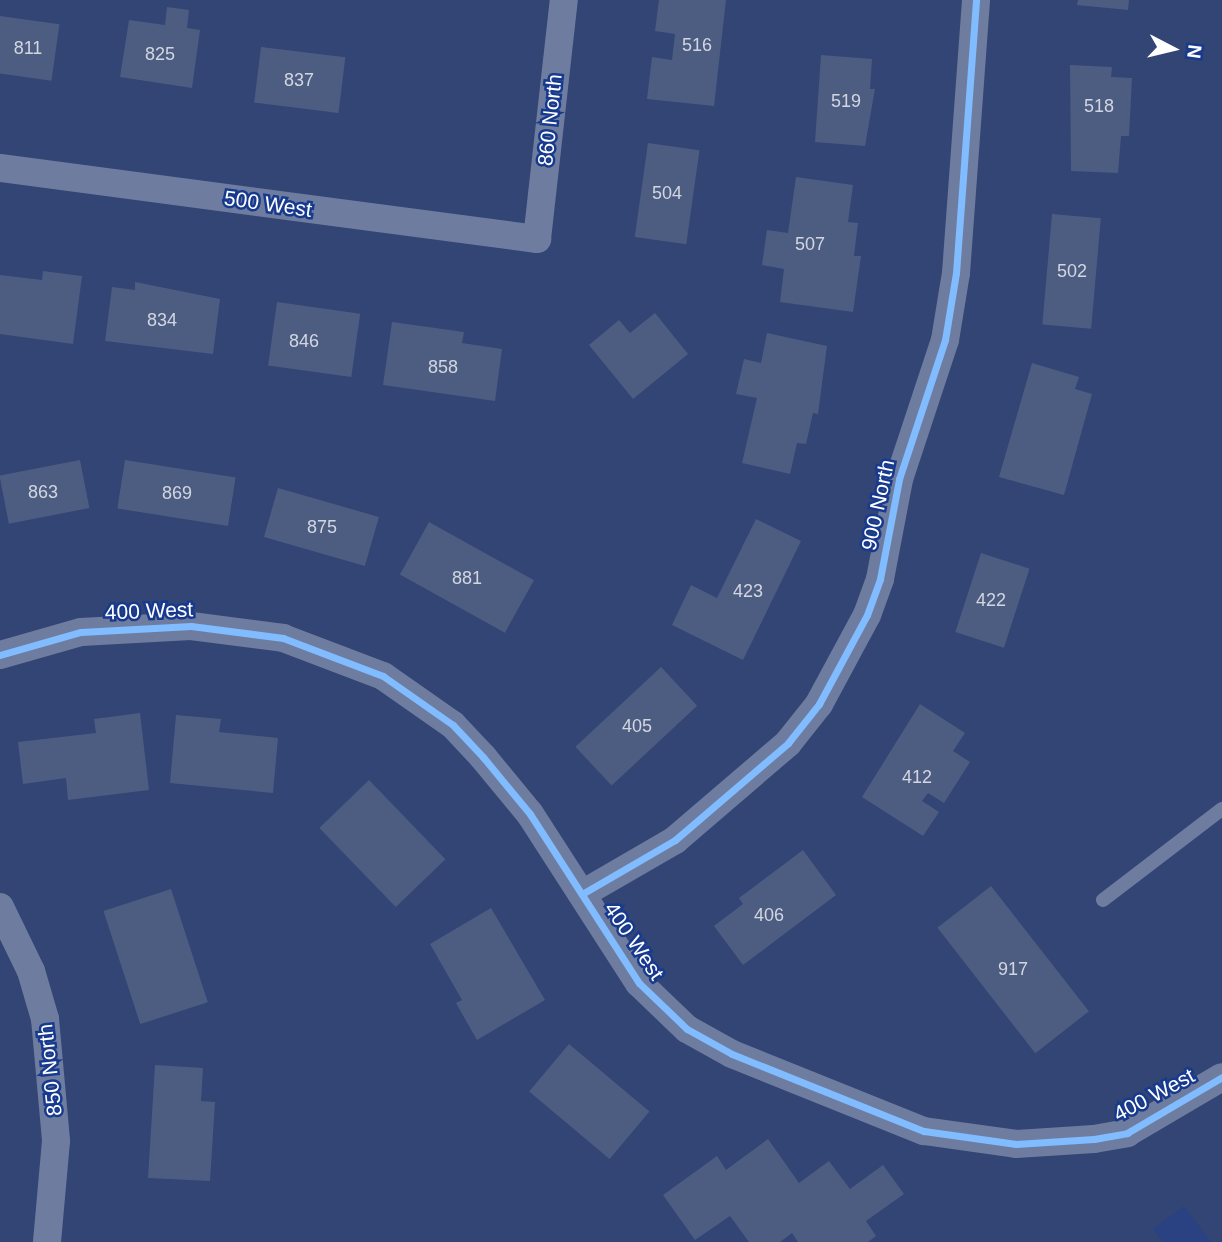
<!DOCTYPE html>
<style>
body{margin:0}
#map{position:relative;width:1222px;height:1242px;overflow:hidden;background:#324574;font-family:Helvetica,sans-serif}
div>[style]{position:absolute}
.water>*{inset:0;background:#2a4281}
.building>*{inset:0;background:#4d5d82;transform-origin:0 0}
.lane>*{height:14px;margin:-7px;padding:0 7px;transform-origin:7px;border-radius:7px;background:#6e7d9f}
.street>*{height:28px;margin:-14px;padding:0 14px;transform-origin:14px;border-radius:14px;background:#6e7d9f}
.cycleway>*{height:7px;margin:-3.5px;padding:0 3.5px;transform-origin:3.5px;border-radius:3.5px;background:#80bcff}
span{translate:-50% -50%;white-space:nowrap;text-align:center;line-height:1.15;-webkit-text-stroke:5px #173a8f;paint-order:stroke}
.number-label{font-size:18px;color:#d2d6e0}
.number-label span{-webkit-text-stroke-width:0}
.street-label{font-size:21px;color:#fff}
.north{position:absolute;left:1138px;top:14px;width:70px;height:70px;-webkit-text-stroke:5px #173a8f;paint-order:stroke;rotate:97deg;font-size:19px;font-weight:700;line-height:28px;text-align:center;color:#fff}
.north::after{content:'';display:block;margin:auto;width:24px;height:32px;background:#fff;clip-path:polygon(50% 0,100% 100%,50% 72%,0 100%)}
</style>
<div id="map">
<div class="water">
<i style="clip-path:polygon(1184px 1206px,1211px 1242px,1163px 1242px,1153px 1229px)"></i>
</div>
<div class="building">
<i style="clip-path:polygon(659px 0,726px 0,714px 106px,647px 99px,652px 57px,672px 60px,675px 34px,655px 31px)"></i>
<i style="clip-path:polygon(1078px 0,1129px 0,1128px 10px,1077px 5px)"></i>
<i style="clip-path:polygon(167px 7px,189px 10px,187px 28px,200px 30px,192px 88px,120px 77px,129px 20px,165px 25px)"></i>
<i style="left:0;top:16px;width:60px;height:57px;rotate:8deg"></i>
<i style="left:261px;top:47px;width:85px;height:56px;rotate:7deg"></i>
<i style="clip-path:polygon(821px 55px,872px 59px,870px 89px,875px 89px,865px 146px,815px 142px)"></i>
<i style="clip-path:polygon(1070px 65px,1112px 67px,1111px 77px,1132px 78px,1129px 136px,1121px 136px,1118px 173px,1071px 171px)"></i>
<i style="left:648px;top:143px;width:52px;height:95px;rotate:8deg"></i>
<i style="clip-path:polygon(796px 177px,853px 185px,848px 222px,858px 223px,854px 256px,861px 256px,853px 312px,780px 302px,784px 269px,762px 265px,767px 230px,788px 233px)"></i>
<i style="left:1052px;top:214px;width:49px;height:111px;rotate:5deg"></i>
<i style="clip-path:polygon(43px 271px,82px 276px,73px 344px,0 334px,0 275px,42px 280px)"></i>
<i style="clip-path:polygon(135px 282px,220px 299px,213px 354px,105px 341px,112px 287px,135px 290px)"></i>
<i style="left:277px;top:302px;width:84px;height:64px;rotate:8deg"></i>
<i style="clip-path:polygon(655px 313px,688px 354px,633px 399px,589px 345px,619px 320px,630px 333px)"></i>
<i style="clip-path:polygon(392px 322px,464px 332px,462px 343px,502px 349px,495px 401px,383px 385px)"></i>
<i style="clip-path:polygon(767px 333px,827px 346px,818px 414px,813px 413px,806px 444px,797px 443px,790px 474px,742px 463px,757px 398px,736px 394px,744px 359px,761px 363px)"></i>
<i style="clip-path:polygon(1032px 363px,1079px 377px,1075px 389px,1092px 394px,1064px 495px,999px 477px)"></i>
<i style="left:80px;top:460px;width:49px;height:82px;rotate:79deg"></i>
<i style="left:125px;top:460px;width:112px;height:49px;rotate:9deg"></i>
<i style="left:278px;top:488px;width:105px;height:51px;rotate:16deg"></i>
<i style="clip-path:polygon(756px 519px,801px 541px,743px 660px,672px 625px,691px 585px,717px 598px)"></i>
<i style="left:429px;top:522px;width:120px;height:60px;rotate:29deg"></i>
<i style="left:981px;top:553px;width:51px;height:83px;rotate:18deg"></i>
<i style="left:661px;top:667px;width:53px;height:117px;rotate:47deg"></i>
<i style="clip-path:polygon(920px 704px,965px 733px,953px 751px,970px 762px,944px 803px,928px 793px,922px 801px,939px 812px,923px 836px,862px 797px)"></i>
<i style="clip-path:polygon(140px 713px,149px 790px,68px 800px,66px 778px,23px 784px,18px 742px,96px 733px,94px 719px)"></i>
<i style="clip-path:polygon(176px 715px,221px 719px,219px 732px,278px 738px,273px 793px,170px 783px)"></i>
<i style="left:369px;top:780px;width:110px;height:69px;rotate:46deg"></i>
<i style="clip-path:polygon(803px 850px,836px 895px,743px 965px,714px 926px,743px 904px,739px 898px)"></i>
<i style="left:991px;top:886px;width:159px;height:68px;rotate:52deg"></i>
<i style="left:171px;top:889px;width:119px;height:71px;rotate:72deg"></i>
<i style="clip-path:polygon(491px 908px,545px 1000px,477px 1040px,456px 1003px,462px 1000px,430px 944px)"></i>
<i style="left:569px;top:1044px;width:105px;height:62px;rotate:40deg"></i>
<i style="clip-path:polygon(155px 1065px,203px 1068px,201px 1101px,215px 1102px,210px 1181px,148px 1178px)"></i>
<i style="clip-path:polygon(768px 1139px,799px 1183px,829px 1161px,850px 1189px,883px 1165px,904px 1194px,866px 1221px,876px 1236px,868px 1242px,798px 1242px,792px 1233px,780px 1242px,749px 1242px,730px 1216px,695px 1240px,663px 1195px,717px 1156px,726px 1170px)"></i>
</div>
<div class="lane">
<i style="left:1103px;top:900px;width:150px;rotate:-37.4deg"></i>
</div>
<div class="street">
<i style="left:0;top:168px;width:542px;rotate:7.53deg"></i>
<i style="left:537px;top:239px;width:241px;rotate:-83.6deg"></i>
<i style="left:0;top:655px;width:84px;rotate:-15.9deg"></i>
<i style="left:81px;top:632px;width:110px;rotate:-3.1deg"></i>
<i style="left:191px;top:626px;width:93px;rotate:7.4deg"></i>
<i style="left:283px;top:638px;width:107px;rotate:20.8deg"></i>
<i style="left:383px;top:676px;width:85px;rotate:35deg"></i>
<i style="left:453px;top:725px;width:44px;rotate:46.8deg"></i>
<i style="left:483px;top:757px;width:74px;rotate:50.5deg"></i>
<i style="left:530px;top:814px;width:201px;rotate:57.2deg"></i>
<i style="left:639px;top:983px;width:66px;rotate:43.8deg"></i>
<i style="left:687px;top:1029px;width:51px;rotate:29.1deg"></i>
<i style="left:732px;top:1054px;width:207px;rotate:21.9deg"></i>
<i style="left:924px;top:1131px;width:93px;rotate:8deg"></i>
<i style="left:1016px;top:1144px;width:78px;rotate:-3.7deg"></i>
<i style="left:1094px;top:1139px;width:34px;rotate:-10deg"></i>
<i style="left:1127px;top:1133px;width:110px;rotate:-30.5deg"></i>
<i style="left:582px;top:894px;width:108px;rotate:-30.1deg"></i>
<i style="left:675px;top:840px;width:149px;rotate:-40.6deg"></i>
<i style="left:788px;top:743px;width:50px;rotate:-51.5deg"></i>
<i style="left:819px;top:704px;width:101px;rotate:-61.7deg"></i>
<i style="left:867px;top:615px;width:38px;rotate:-70deg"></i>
<i style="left:880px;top:579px;width:102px;rotate:-79.2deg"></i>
<i style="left:899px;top:479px;width:146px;rotate:-71.7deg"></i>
<i style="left:945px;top:340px;width:68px;rotate:-80.7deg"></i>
<i style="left:956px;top:273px;width:274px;rotate:-85.8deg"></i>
<i style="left:0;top:907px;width:71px;rotate:64.2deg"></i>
<i style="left:31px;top:971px;width:50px;rotate:73.7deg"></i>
<i style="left:45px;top:1019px;width:122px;rotate:84.8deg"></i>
<i style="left:56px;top:1141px;width:101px;rotate:95.1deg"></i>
</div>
<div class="cycleway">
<i style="left:0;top:655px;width:84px;rotate:-15.9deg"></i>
<i style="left:81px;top:632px;width:110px;rotate:-3.1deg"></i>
<i style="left:191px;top:626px;width:93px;rotate:7.4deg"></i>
<i style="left:283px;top:638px;width:107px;rotate:20.8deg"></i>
<i style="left:383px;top:676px;width:85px;rotate:35deg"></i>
<i style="left:453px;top:725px;width:44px;rotate:46.8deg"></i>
<i style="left:483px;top:757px;width:74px;rotate:50.5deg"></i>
<i style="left:530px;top:814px;width:201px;rotate:57.2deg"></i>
<i style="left:639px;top:983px;width:66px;rotate:43.8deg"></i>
<i style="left:687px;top:1029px;width:51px;rotate:29.1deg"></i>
<i style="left:732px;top:1054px;width:207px;rotate:21.9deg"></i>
<i style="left:924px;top:1131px;width:93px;rotate:8deg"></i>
<i style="left:1016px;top:1144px;width:78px;rotate:-3.7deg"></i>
<i style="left:1094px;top:1139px;width:34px;rotate:-10deg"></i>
<i style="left:1127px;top:1133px;width:110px;rotate:-30.5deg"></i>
<i style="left:582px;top:894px;width:108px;rotate:-30.1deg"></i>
<i style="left:675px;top:840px;width:149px;rotate:-40.6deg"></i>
<i style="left:788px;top:743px;width:50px;rotate:-51.5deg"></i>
<i style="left:819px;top:704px;width:101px;rotate:-61.7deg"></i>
<i style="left:867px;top:615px;width:38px;rotate:-70deg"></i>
<i style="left:880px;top:579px;width:102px;rotate:-79.2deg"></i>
<i style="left:899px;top:479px;width:146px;rotate:-71.7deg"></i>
<i style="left:945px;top:340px;width:68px;rotate:-80.7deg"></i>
<i style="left:956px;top:273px;width:274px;rotate:-85.8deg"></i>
</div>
<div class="number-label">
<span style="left:697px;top:45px">516</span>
<span style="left:28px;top:48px">811</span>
<span style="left:160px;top:54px">825</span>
<span style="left:299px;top:80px">837</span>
<span style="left:846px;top:101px">519</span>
<span style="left:1099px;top:106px">518</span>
<span style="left:667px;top:193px">504</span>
<span style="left:810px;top:244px">507</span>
<span style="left:1072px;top:271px">502</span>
<span style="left:162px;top:320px">834</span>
<span style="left:304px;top:341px">846</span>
<span style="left:443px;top:367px">858</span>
<span style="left:43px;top:492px">863</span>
<span style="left:177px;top:493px">869</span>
<span style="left:322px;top:527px">875</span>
<span style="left:467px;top:578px">881</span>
<span style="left:748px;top:591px">423</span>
<span style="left:991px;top:600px">422</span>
<span style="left:637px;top:726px">405</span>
<span style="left:917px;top:777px">412</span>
<span style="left:769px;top:915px">406</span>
<span style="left:1013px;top:969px">917</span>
</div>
<div class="street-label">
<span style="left:550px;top:120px;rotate:-84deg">860 North</span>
<span style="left:268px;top:204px;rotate:8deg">500 West</span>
<span style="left:878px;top:505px;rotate:-78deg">900 North</span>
<span style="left:149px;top:611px;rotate:-2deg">400 West</span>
<span style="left:634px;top:941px;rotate:56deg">400 West</span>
<span style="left:50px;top:1070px;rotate:-96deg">850 North</span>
<span style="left:1154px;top:1095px;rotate:-28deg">400 West</span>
</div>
<div class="north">N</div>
</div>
